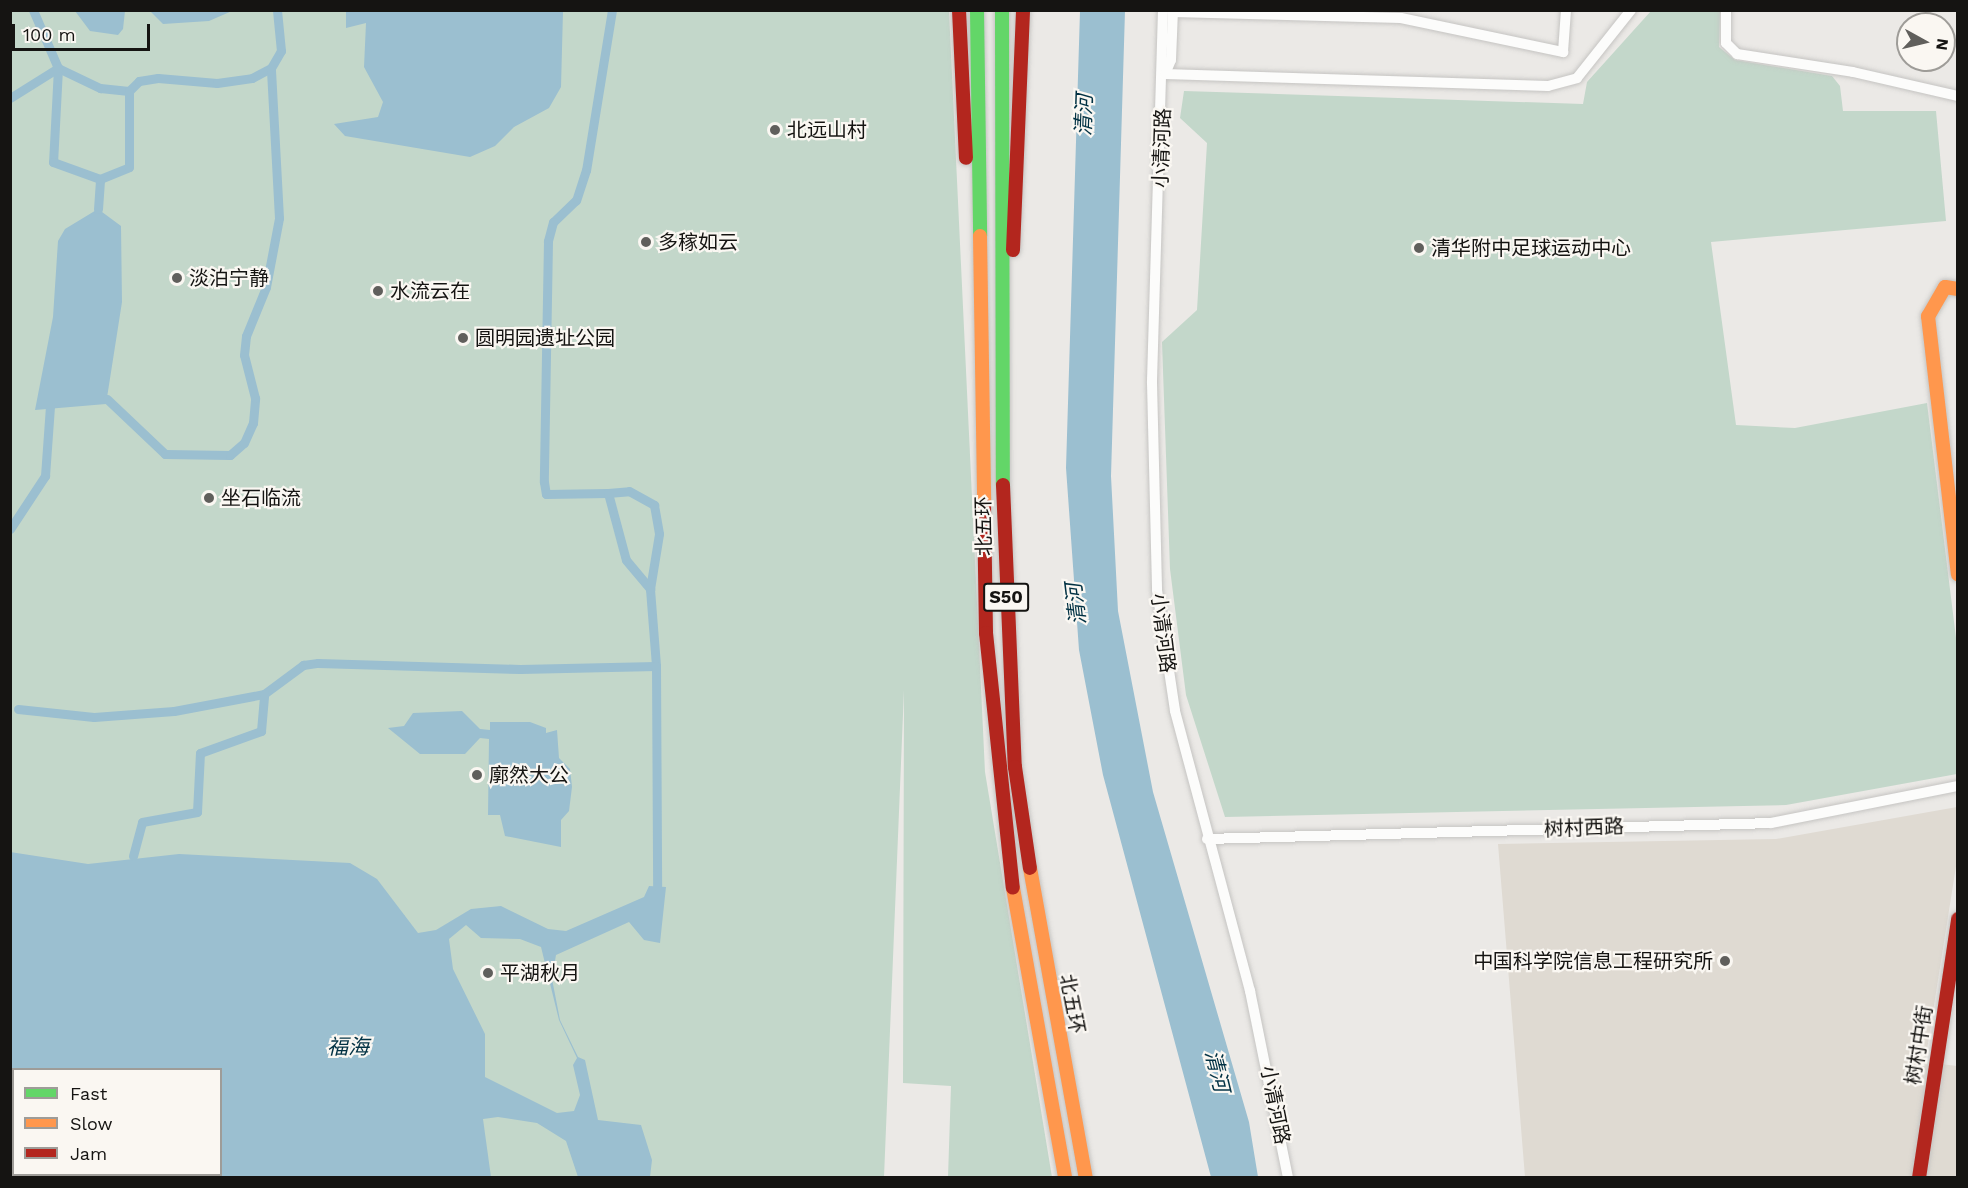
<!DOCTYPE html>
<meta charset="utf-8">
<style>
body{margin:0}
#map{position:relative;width:1968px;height:1188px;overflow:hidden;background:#ebe9e6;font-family:"Work Sans","Noto Sans SC",sans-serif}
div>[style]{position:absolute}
.built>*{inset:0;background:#dfdad2}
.green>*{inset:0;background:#c3d7ca}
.water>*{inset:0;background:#9bbfd0}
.canal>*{height:9px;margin:-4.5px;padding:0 4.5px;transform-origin:4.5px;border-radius:4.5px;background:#9bbfd0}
.roads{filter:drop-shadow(0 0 2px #c5c4c2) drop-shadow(0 0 2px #c5c4c2)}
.street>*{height:10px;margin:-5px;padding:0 5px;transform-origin:5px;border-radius:5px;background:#fcfcfb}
.fast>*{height:14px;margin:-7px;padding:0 7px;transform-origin:7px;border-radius:7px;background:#63d668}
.slow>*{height:14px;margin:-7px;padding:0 7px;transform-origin:7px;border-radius:7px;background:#ff974d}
.jam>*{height:14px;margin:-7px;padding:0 7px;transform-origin:7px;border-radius:7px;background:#b3261e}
.dots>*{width:16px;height:16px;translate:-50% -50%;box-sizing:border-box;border:3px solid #faf7f2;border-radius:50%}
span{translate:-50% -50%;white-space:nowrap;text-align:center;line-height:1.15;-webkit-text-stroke:4.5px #faf7f2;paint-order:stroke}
.shield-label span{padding:2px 4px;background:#faf7f2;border:2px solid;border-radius:4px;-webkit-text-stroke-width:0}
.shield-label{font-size:18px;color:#151412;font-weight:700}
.poi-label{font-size:20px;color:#151412}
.left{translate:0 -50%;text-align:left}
.right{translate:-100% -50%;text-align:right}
.street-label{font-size:20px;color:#151412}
.water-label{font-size:21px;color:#013143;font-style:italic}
.frame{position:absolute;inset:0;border:12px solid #151412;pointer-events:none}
.legend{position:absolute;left:12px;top:1068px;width:210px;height:108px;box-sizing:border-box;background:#faf7f2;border:2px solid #9e9c98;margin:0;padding:8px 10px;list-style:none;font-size:18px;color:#151412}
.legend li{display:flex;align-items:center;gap:12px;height:30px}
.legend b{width:30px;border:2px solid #9e9c98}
.north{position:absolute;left:1896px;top:12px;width:60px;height:60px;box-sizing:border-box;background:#faf7f2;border:2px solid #9e9c98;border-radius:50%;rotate:98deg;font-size:16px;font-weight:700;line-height:24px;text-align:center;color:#151412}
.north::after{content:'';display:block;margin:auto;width:21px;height:27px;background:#605f5c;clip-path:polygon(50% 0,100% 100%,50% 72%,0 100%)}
.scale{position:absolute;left:12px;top:24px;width:138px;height:27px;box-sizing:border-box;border:3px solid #151412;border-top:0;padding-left:8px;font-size:18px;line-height:21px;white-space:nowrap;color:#151412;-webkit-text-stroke:4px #faf7f2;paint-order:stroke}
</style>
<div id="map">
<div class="built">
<i style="clip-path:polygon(1957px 807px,1957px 860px,1925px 1062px,1957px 1066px,1957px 1177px,1525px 1177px,1498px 844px,1776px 839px)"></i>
</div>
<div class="green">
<i style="clip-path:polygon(1703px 10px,1720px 12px,1719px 47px,1735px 60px,1832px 76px,1840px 86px,1843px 111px,1936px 111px,1946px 221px,1711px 242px,1736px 425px,1795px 428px,1927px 403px,1957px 646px,1957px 774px,1786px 805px,1225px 817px,1186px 695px,1170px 569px,1162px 342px,1197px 310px,1207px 143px,1180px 118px,1184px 91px,1583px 104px,1587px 82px,1651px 11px)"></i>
<i style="clip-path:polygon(evenodd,10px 11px,949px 11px,985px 772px,1052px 1177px,948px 1177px,951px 1086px,903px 1083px,904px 690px,884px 1177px,11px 1177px,10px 11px,14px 1070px,220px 1070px,220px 1174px,14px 1174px,14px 1070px)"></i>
</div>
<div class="water">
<i style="clip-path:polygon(75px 11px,125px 11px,123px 29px,118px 35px,90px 31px)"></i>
<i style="clip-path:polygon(150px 11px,150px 10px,232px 11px,209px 21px,163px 24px)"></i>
<i style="clip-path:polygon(346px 11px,563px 11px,561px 87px,549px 108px,514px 127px,495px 146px,470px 157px,345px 136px,334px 124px,378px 117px,383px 102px,364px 67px,366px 23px,346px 28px)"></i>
<i style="clip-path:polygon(1080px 11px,1125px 11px,1111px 476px,1118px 611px,1153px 792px,1249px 1122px,1258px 1177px,1211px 1177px,1103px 775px,1079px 650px,1066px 468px)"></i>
<i style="clip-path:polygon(98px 209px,121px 226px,122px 302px,106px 404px,35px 410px,53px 317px,58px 241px,65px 229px)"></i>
<i style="clip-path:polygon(462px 711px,480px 729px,490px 730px,490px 722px,530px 722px,546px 728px,546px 733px,557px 730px,559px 758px,570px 769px,572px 787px,569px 811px,561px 820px,561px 847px,505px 836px,500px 815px,488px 815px,489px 739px,480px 738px,465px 754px,420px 754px,388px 728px,404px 726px,413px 713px)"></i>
<i style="clip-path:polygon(evenodd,10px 852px,88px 864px,179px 854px,350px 863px,377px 879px,418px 933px,436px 930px,471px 909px,501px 906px,548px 929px,566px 931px,644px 897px,649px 886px,666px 887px,660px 943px,644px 940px,629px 922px,556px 955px,552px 979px,560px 1020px,578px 1057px,585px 1060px,598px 1120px,641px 1125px,652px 1160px,650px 1177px,578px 1177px,566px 1141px,537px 1123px,498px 1117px,483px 1119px,491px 1177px,142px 1177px,220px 1174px,220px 1070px,14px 1070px,14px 1174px,67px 1177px,11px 1177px,10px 852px,466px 925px,481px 938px,520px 939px,541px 947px,559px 1020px,577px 1058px,573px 1065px,580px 1095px,574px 1111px,557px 1113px,485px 1077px,485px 1034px,453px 969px,449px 939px,466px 925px)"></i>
</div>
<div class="canal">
<i style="left:33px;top:10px;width:63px;rotate:66.7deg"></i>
<i style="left:58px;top:68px;width:47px;rotate:25.5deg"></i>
<i style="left:100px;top:88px;width:29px;rotate:6deg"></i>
<i style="left:129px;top:91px;width:14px;rotate:-45deg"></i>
<i style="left:139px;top:81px;width:19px;rotate:-9deg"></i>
<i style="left:158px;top:78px;width:59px;rotate:4.8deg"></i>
<i style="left:217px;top:83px;width:35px;rotate:-8deg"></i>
<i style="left:252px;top:78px;width:21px;rotate:-28deg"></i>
<i style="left:271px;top:68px;width:20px;rotate:-60deg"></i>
<i style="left:281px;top:51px;width:41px;rotate:-95.6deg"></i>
<i style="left:612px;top:10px;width:162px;rotate:99.2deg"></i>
<i style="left:586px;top:170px;width:32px;rotate:108deg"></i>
<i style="left:576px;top:200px;width:32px;rotate:136deg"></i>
<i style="left:553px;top:222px;width:20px;rotate:105deg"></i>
<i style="left:548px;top:241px;width:241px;rotate:91deg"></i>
<i style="left:544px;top:482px;width:12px;rotate:81deg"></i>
<i style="left:546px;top:494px;width:62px;rotate:-0.9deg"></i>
<i style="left:608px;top:493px;width:69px;rotate:75deg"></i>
<i style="left:626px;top:560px;width:38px;rotate:50deg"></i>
<i style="left:650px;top:589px;width:77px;rotate:85.5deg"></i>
<i style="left:58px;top:68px;width:94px;rotate:93deg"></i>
<i style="left:53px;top:162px;width:50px;rotate:19.9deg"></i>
<i style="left:10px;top:98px;width:57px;rotate:-32deg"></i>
<i style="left:98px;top:209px;width:30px;rotate:-86deg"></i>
<i style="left:100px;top:179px;width:31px;rotate:-22deg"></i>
<i style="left:129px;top:167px;width:76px;rotate:-90deg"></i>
<i style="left:107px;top:399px;width:80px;rotate:43.5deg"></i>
<i style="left:165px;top:454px;width:65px;rotate:0.9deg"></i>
<i style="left:230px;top:455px;width:18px;rotate:-41deg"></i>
<i style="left:244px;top:443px;width:22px;rotate:-66deg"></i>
<i style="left:253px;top:423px;width:25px;rotate:-85deg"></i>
<i style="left:255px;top:398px;width:44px;rotate:-104.3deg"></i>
<i style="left:244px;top:355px;width:19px;rotate:-84deg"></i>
<i style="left:246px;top:336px;width:53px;rotate:-67.8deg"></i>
<i style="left:266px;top:287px;width:70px;rotate:-79.3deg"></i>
<i style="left:279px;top:218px;width:150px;rotate:-93.1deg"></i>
<i style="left:608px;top:493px;width:21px;rotate:-5deg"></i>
<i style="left:629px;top:491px;width:29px;rotate:29deg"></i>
<i style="left:654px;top:505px;width:29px;rotate:80deg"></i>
<i style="left:659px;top:534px;width:56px;rotate:99.3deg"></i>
<i style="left:10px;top:529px;width:64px;rotate:-56.6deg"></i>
<i style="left:45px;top:476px;width:69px;rotate:-85.9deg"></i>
<i style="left:18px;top:709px;width:76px;rotate:6deg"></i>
<i style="left:94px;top:717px;width:80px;rotate:-4.3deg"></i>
<i style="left:174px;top:711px;width:92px;rotate:-10.7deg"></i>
<i style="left:264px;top:694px;width:49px;rotate:-36.6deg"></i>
<i style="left:303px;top:665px;width:15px;rotate:-8deg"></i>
<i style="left:318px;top:663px;width:202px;rotate:1.7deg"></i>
<i style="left:520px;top:669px;width:136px;rotate:-1.3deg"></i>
<i style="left:656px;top:666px;width:220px;rotate:89.7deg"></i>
<i style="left:133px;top:856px;width:35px;rotate:-75deg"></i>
<i style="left:142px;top:822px;width:56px;rotate:-10.3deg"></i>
<i style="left:197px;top:812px;width:59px;rotate:-87.1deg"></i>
<i style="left:200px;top:753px;width:65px;rotate:-19.8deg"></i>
<i style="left:261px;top:731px;width:37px;rotate:-85deg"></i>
</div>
<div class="roads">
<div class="street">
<i style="left:1163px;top:10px;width:373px;rotate:91.7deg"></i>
<i style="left:1152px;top:383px;width:207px;rotate:88.6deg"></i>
<i style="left:1157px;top:590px;width:122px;rotate:81.5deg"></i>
<i style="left:1175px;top:711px;width:290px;rotate:75deg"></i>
<i style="left:1250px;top:991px;width:191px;rotate:78.5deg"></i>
<i style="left:1726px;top:10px;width:33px;rotate:90deg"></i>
<i style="left:1726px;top:43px;width:16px;rotate:45deg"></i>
<i style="left:1737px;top:54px;width:117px;rotate:8.8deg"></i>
<i style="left:1853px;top:72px;width:108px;rotate:12.9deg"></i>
<i style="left:1173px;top:12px;width:228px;rotate:1.5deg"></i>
<i style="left:1401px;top:18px;width:166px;rotate:11.9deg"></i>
<i style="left:1563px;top:52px;width:42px;rotate:-85.9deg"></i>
<i style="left:1165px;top:74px;width:383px;rotate:1.8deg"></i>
<i style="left:1548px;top:86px;width:30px;rotate:-15deg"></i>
<i style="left:1577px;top:78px;width:87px;rotate:-51.5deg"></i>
<i style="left:1165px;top:74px;width:15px;rotate:-67deg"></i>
<i style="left:1171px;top:60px;width:50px;rotate:-87.7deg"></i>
<i style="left:1207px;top:839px;width:564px;rotate:-1.62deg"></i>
<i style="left:1771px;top:823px;width:191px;rotate:-11.2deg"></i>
</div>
<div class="fast">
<i style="left:977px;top:10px;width:226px;rotate:89.2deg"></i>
<i style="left:1002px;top:10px;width:475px;rotate:89.9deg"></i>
</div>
<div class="slow">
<i style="left:980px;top:236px;width:269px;rotate:89.1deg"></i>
<i style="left:1958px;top:289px;width:13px;rotate:-171deg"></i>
<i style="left:1945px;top:287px;width:34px;rotate:120deg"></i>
<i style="left:1928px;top:316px;width:260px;rotate:83.4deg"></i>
<i style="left:1030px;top:868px;width:315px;rotate:79.8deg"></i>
<i style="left:1013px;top:888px;width:295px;rotate:79.8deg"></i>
</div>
<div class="jam">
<i style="left:959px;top:10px;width:148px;rotate:87.3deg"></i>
<i style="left:1013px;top:250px;width:240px;rotate:-87.6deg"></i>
<i style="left:1003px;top:485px;width:282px;rotate:87.6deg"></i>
<i style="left:1015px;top:767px;width:102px;rotate:81.6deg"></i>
<i style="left:984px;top:505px;width:128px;rotate:89.1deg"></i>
<i style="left:986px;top:633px;width:256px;rotate:84deg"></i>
<i style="left:1919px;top:1178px;width:262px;rotate:-81.4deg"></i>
</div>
</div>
<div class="dots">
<i style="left:775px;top:130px;background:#605f5c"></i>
<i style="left:646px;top:242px;background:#605f5c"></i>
<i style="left:1419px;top:248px;background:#605f5c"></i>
<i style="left:177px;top:278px;background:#605f5c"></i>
<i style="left:378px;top:291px;background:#605f5c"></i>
<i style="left:463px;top:338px;background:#605f5c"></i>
<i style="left:209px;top:498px;background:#605f5c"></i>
<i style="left:477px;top:775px;background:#605f5c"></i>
<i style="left:1725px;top:961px;background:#605f5c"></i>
<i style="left:488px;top:973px;background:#605f5c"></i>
</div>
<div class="shield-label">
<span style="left:1006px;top:597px">S50</span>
</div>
<div class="poi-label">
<span class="left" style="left:787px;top:130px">北远山村</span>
<span class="left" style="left:658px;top:242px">多稼如云</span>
<span class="left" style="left:1431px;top:248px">清华附中足球运动中心</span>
<span class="left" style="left:189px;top:278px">淡泊宁静</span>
<span class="left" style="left:390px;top:291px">水流云在</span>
<span class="left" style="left:475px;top:338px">圆明园遗址公园</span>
<span class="left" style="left:221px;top:498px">坐石临流</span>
<span class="left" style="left:489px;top:775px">廓然大公</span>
<span class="right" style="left:1713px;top:961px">中国科学院信息工程研究所</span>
<span class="left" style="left:500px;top:973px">平湖秋月</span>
</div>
<div class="street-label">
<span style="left:1162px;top:148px;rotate:-88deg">小清河路</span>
<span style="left:984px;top:526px;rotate:-91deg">北五环</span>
<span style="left:1163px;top:633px;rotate:83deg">小清河路</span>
<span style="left:1584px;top:828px;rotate:-2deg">树村西路</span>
<span style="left:1072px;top:1004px;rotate:79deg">北五环</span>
<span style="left:1919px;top:1045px;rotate:-81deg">树村中街</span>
<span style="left:1275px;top:1105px;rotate:79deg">小清河路</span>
</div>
<div class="water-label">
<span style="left:1084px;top:115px;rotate:-88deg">清河</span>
<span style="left:1076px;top:604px;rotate:-97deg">清河</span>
<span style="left:348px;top:1047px">福海</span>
<span style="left:1217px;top:1071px;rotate:76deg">清河</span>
</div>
<div class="frame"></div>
<ul class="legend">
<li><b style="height:8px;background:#63d668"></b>Fast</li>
<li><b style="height:8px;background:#ff974d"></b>Slow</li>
<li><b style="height:8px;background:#b3261e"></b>Jam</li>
</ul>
<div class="north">N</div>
<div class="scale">100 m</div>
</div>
